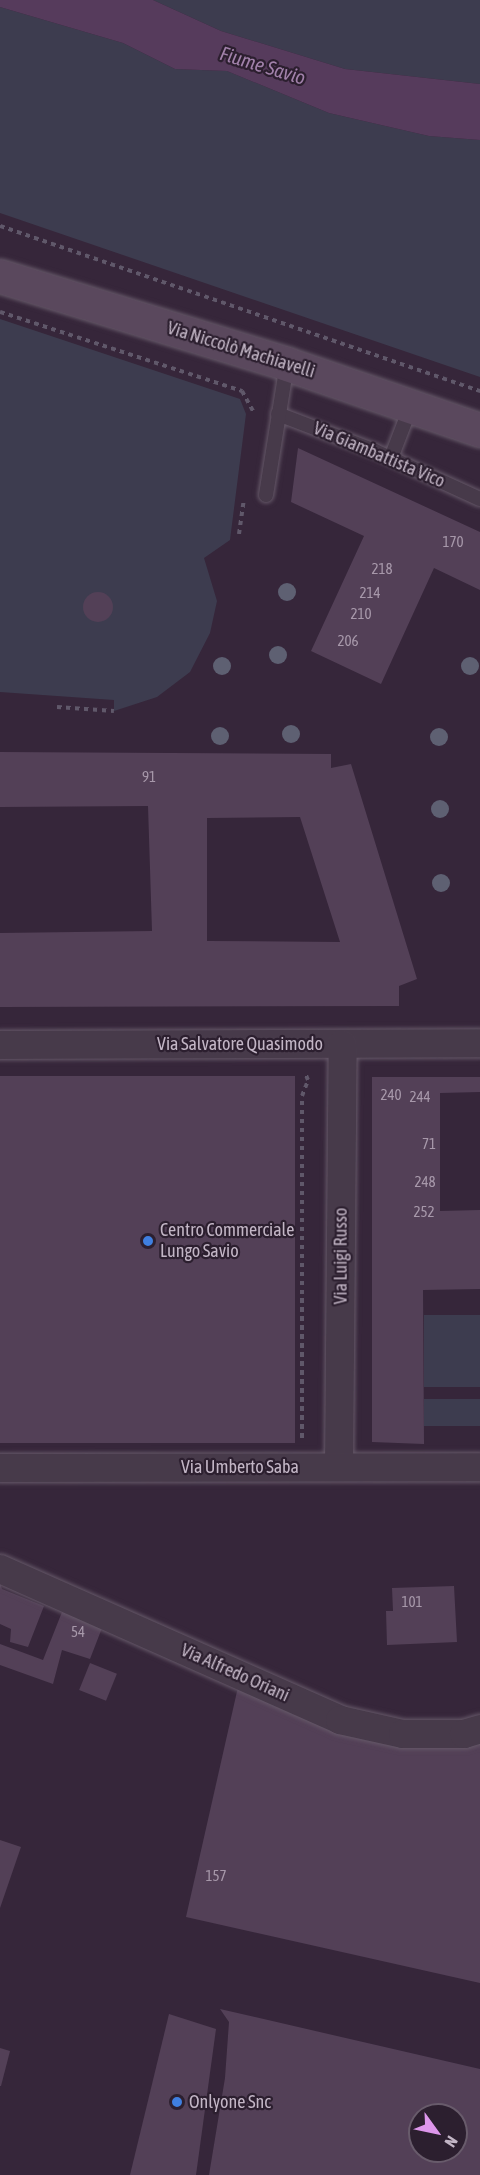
<!DOCTYPE html>
<meta charset="utf-8">
<style>
body{margin:0}
#map{position:relative;width:480px;height:2175px;overflow:hidden;background:#36263a;font-family:"Asap Condensed",sans-serif}
div>[style]{position:absolute}
.green>*{inset:0;background:#3d3c4f;transform-origin:0 0}
.water>*{inset:0;background:#563b5c}
.building>*{inset:0;background:#534057;transform-origin:0 0}
.round{border-radius:50%}
.path>*{height:4px;margin-top:-2px;transform-origin:0;background:repeating-linear-gradient(90deg,#60586a 0 4.5px,transparent 0 9px)}
.roads{filter:drop-shadow(0 0 2px #655868) drop-shadow(0 0 2px #655868)}
.lane>*{height:14px;margin:-7px;padding:0 7px;transform-origin:7px;border-radius:7px;background:#473a4a}
.street>*{height:28px;margin:-14px;padding:0 14px;transform-origin:14px;border-radius:14px;background:#473a4a}
.secondary>*{height:33px;margin:-16.5px;padding:0 16.5px;transform-origin:16.5px;border-radius:16.5px;background:#5a485d}
.trees>*{width:18px;height:18px;margin:-9px;border-radius:50%;background:#5e6072}
.dots>*{width:16px;height:16px;translate:-50% -50%;box-sizing:border-box;border:3px solid #2c1f2f;border-radius:50%}
span{translate:-50% -50%;white-space:nowrap;text-align:center;line-height:1.15;-webkit-text-stroke:4.5px #2c1f2f;paint-order:stroke}
.number-label{font-size:15px;color:#a798aa}
.number-label span{-webkit-text-stroke-width:0}
.street-label{font-size:18px;color:#c3b6c6}
.poi-label{font-size:18px;color:#c3b6c6}
.left{translate:0 -50%;text-align:left}
.water-label{font-size:20px;color:#a181aa;font-style:italic}
.north{position:absolute;left:408px;top:2103px;width:60px;height:60px;box-sizing:border-box;background:#2c1f2f;border:2px solid #685b6b;border-radius:50%;rotate:123deg;font-size:16px;font-weight:700;line-height:24px;text-align:center;color:#c3b6c6}
.north::after{content:'';display:block;margin:auto;width:21px;height:27px;background:#dd96eb;clip-path:polygon(50% 0,100% 100%,50% 72%,0 100%)}
</style>
<div id="map">
<div class="green">
<i style="clip-path:polygon(153px 0,480px 0,480px 84px,345px 69px,221px 31px)"></i>
<i style="clip-path:polygon(0 7px,123px 43px,175px 69px,227px 71px,329px 113px,429px 136px,480px 140px,480px 377px,0 213px)"></i>
<i style="clip-path:polygon(0 319px,240px 399px,246px 414px,230px 540px,204px 558px,217px 601px,210px 633px,190px 672px,157px 697px,114px 711px,114px 700px,0 692px)"></i>
<i style="left:480px;top:1315px;width:72px;height:56px;rotate:90deg"></i>
<i style="left:480px;top:1399px;width:27px;height:56px;rotate:90deg"></i>
</div>
<div class="water">
<i style="clip-path:polygon(0 0,153px 0,221px 31px,345px 69px,480px 84px,480px 140px,429px 136px,329px 113px,227px 71px,175px 69px,123px 43px,0 7px)"></i>
</div>
<div class="building">
<i style="clip-path:polygon(298px 448px,480px 532px,480px 590px,434px 568px,381px 684px,311px 651px,364px 536px,291px 502px)"></i>
<i class="round" style="left:83px;top:592px;width:30px;height:30px"></i>
<i style="clip-path:polygon(evenodd,0 752px,331px 754px,331px 768px,351px 764px,417px 979px,399px 986px,399px 1006px,0 1007px,0 933px,152px 931px,148px 806px,0 807px,0 752px,300px 817px,340px 942px,207px 941px,207px 818px,300px 817px)"></i>
<i style="left:0;top:1076px;width:295px;height:367px"></i>
<i style="clip-path:polygon(372px 1077px,480px 1077px,480px 1092px,440px 1093px,440px 1211px,480px 1210px,480px 1289px,423px 1290px,424px 1444px,372px 1442px)"></i>
<i style="clip-path:polygon(0 1583px,2px 1589px,44px 1606px,28px 1647px,10px 1642px,11px 1629px,0 1624px)"></i>
<i style="clip-path:polygon(454px 1586px,457px 1642px,387px 1645px,386px 1611px,393px 1611px,392px 1588px)"></i>
<i style="clip-path:polygon(62px 1612px,102px 1628px,90px 1659px,62px 1650px,53px 1684px,0 1665px,0 1644px,43px 1660px)"></i>
<i style="left:90px;top:1663px;width:29px;height:29px;rotate:22deg"></i>
<i style="clip-path:polygon(238px 1687px,480px 1740px,480px 1983px,186px 1917px)"></i>
<i style="clip-path:polygon(0 1840px,21px 1847px,0 1908px)"></i>
<i style="clip-path:polygon(evenodd,220px 2009px,480px 2069px,480px 2175px,209px 2175px,225px 2078px,229px 2022px,220px 2009px,420px 2115px,456px 2115px,456px 2151px,420px 2151px,420px 2115px)"></i>
<i style="clip-path:polygon(169px 2014px,216px 2029px,196px 2175px,130px 2175px)"></i>
<i style="clip-path:polygon(0 2048px,10px 2051px,1px 2086px,0 2086px)"></i>
</div>
<div class="path">
<i style="left:0;top:226px;width:508px;rotate:18.97deg"></i>
<i style="left:0;top:312px;width:255px;rotate:18.1deg"></i>
<i style="left:242px;top:391px;width:26px;rotate:61deg"></i>
<i style="left:239px;top:534px;width:35px;rotate:-82deg"></i>
<i style="left:57px;top:707px;width:57px;rotate:4deg"></i>
<i style="left:302px;top:1438px;width:342px;rotate:-90deg"></i>
<i style="left:302px;top:1096px;width:17px;rotate:-69deg"></i>
<i style="left:308px;top:1080px;width:8px;rotate:-113deg"></i>
</div>
<div class="roads">
<div class="lane">
<i style="left:278px;top:414px;width:104px;rotate:20.9deg"></i>
<i style="left:375px;top:451px;width:115px;rotate:24.6deg"></i>
<i style="left:391px;top:458px;width:56px;rotate:-69deg"></i>
<i style="left:266px;top:495px;width:133px;rotate:-80.9deg"></i>
</div>
<div class="street">
<i style="left:0;top:1045px;width:480px;rotate:-0.2deg"></i>
<i style="left:339px;top:1467px;width:423px;rotate:-89.5deg"></i>
<i style="left:0;top:1468px;width:480px;rotate:-0.1deg"></i>
<i style="left:0;top:1569px;width:372px;rotate:23.9deg"></i>
<i style="left:340px;top:1720px;width:65px;rotate:12.5deg"></i>
<i style="left:403px;top:1734px;width:61px"></i>
<i style="left:464px;top:1734px;width:17px;rotate:-17deg"></i>
</div>
<div class="secondary">
<i style="left:0;top:276px;width:300px;rotate:17deg"></i>
<i style="left:287px;top:364px;width:204px;rotate:18.9deg"></i>
</div>
</div>
<div class="trees">
<i style="left:287px;top:592px"></i>
<i style="left:278px;top:655px"></i>
<i style="left:222px;top:666px"></i>
<i style="left:470px;top:666px"></i>
<i style="left:291px;top:734px"></i>
<i style="left:220px;top:736px"></i>
<i style="left:439px;top:737px"></i>
<i style="left:440px;top:809px"></i>
<i style="left:441px;top:883px"></i>
</div>
<div class="dots">
<i style="left:148px;top:1241px;background:#3f7fe0"></i>
<i style="left:177px;top:2102px;background:#3f7fe0"></i>
</div>
<div class="number-label">
<span style="left:453px;top:542px">170</span>
<span style="left:382px;top:569px">218</span>
<span style="left:370px;top:593px">214</span>
<span style="left:361px;top:614px">210</span>
<span style="left:348px;top:641px">206</span>
<span style="left:149px;top:777px">91</span>
<span style="left:391px;top:1095px">240</span>
<span style="left:420px;top:1097px">244</span>
<span style="left:429px;top:1144px">71</span>
<span style="left:425px;top:1182px">248</span>
<span style="left:424px;top:1212px">252</span>
<span style="left:412px;top:1602px">101</span>
<span style="left:78px;top:1632px">54</span>
<span style="left:216px;top:1876px">157</span>
</div>
<div class="street-label">
<span style="left:241px;top:350px;rotate:17deg">Via Niccolò Machiavelli</span>
<span style="left:379px;top:455px;rotate:23deg">Via Giambattista Vico</span>
<span style="left:240px;top:1044px">Via Salvatore Quasimodo</span>
<span style="left:341px;top:1256px;rotate:-90deg">Via Luigi Russo</span>
<span style="left:240px;top:1467px">Via Umberto Saba</span>
<span style="left:235px;top:1673px;rotate:24deg">Via Alfredo Oriani</span>
</div>
<div class="poi-label">
<span class="left" style="left:160px;top:1241px">Centro Commerciale<br>Lungo Savio</span>
<span class="left" style="left:189px;top:2102px">Onlyone Snc</span>
</div>
<div class="water-label">
<span style="left:263px;top:65px;rotate:17deg">Fiume Savio</span>
</div>
<div class="north">N</div>
</div>
